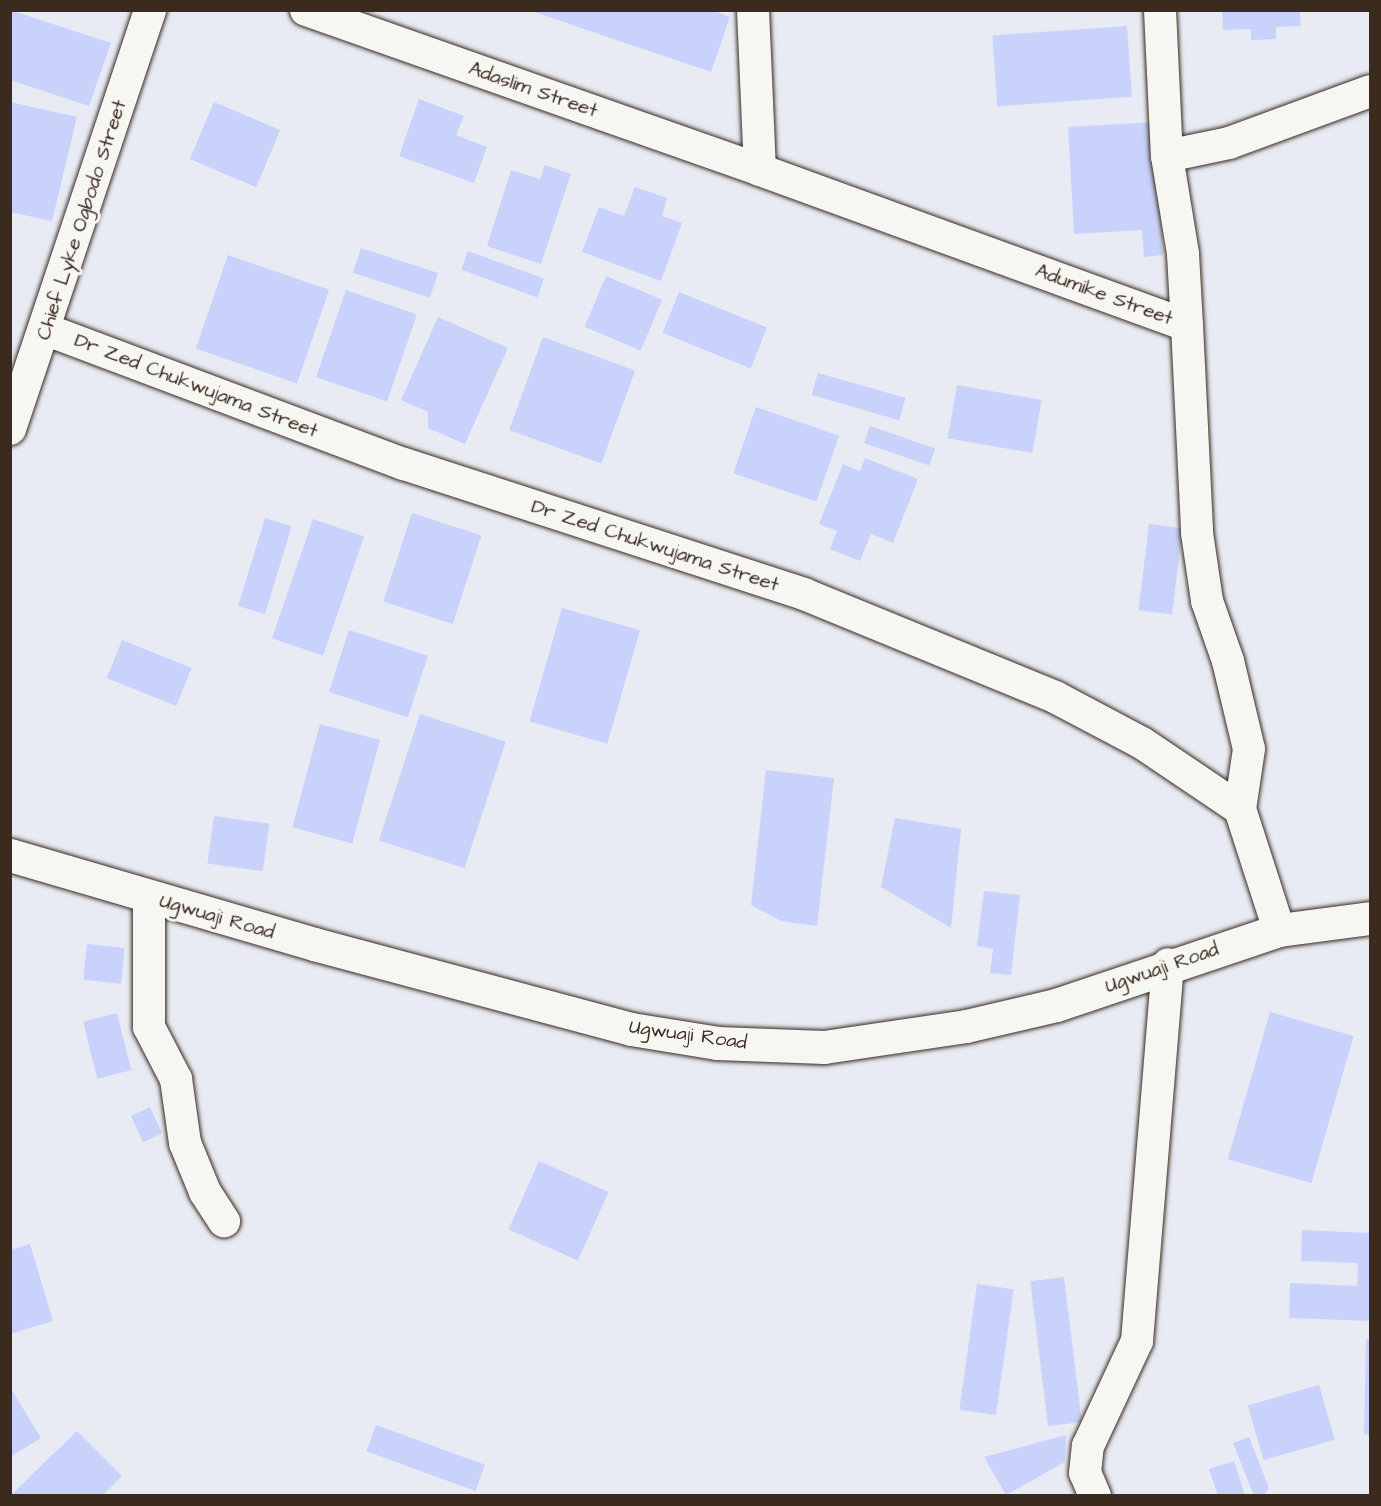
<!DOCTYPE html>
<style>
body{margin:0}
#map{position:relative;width:1381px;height:1506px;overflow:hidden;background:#e8ebf4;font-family:"Architects Daughter",sans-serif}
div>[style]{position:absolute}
.building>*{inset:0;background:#c8d2fa;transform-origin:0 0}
.roads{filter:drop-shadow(0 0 2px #3b2a1e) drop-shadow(0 0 2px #3b2a1e)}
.minor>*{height:32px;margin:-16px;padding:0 16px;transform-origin:16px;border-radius:16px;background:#f6f6f2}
.secondary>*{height:33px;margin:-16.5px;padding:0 16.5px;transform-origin:16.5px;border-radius:16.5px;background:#f6f6f2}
span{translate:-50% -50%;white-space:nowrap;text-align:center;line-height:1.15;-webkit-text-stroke:6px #f6f6f2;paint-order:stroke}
.street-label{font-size:20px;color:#3b2a1e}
.frame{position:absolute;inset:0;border:12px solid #3b2a1e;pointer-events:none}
</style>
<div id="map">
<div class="building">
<i style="clip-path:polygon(10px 10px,111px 43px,89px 106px,10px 80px)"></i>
<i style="clip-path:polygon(528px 10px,712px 10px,730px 17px,711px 72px)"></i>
<i style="clip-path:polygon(1222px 10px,1300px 10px,1301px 26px,1276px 27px,1276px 39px,1251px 40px,1251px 29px,1223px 30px)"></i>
<i style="left:1127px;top:26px;width:71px;height:135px;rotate:86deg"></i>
<i style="clip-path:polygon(419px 99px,464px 116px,456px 135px,487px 147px,474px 183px,399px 156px)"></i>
<i style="clip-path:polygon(10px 102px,77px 117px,52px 221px,10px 212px)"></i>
<i style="left:214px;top:102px;width:72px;height:62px;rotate:23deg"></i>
<i style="clip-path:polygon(1155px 122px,1163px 255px,1144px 257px,1142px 230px,1074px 234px,1068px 127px)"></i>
<i style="clip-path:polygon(545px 165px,571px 174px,541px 264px,487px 246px,511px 170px,540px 179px)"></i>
<i style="clip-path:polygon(635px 187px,667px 198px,662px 216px,682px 223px,661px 281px,582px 252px,599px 207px,624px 216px)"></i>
<i style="left:361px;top:248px;width:81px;height:26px;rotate:18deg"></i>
<i style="left:468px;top:251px;width:81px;height:20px;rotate:20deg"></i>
<i style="left:228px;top:255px;width:107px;height:99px;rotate:19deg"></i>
<i style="left:606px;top:276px;width:61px;height:55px;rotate:23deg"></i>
<i style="left:346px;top:290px;width:75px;height:92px;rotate:19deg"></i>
<i style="left:679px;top:292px;width:95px;height:44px;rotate:22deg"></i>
<i style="clip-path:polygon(438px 317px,508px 348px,465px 444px,428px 428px,428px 412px,401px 400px)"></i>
<i style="left:543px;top:337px;width:98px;height:99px;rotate:20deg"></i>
<i style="left:818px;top:373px;width:91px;height:23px;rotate:16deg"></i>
<i style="left:957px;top:385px;width:86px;height:54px;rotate:10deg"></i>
<i style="left:756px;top:407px;width:88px;height:70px;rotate:19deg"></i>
<i style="left:870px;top:426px;width:69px;height:18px;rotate:19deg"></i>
<i style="clip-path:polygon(865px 458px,918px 479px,893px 543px,871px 534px,860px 561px,830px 549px,837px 531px,819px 524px,843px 464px,860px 471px)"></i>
<i style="left:412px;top:513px;width:73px;height:93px;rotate:18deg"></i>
<i style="left:265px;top:518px;width:28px;height:92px;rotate:17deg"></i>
<i style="left:313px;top:519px;width:54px;height:126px;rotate:19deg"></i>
<i style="left:1149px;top:524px;width:34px;height:87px;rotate:7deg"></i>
<i style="left:562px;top:608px;width:81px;height:118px;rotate:16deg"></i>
<i style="left:349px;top:630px;width:83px;height:65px;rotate:18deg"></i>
<i style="left:122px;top:640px;width:75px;height:41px;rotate:22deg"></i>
<i style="left:420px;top:714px;width:90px;height:133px;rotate:18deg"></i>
<i style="left:320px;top:724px;width:62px;height:107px;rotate:15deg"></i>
<i style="clip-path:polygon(766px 770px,834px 778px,817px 926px,781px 921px,751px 905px)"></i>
<i style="left:214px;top:816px;width:56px;height:48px;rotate:8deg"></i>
<i style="clip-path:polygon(895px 818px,961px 829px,951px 928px,881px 887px)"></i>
<i style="clip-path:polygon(984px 891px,1020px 895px,1011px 975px,990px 973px,993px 949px,977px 946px)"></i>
<i style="left:87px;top:944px;width:38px;height:36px;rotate:6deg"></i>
<i style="left:1270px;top:1012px;width:87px;height:153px;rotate:16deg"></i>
<i style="left:117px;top:1013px;width:59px;height:35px;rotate:76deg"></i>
<i style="left:150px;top:1107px;width:29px;height:21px;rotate:65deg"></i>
<i style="left:539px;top:1161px;width:76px;height:75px;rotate:24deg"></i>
<i style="clip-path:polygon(1302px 1230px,1370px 1233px,1370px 1321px,1289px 1318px,1290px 1283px,1357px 1286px,1358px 1263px,1301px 1261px)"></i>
<i style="clip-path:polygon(30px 1244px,53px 1321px,10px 1334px,10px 1250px)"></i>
<i style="left:1064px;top:1277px;width:146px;height:34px;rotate:83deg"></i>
<i style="left:977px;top:1284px;width:37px;height:127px;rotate:8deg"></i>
<i style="clip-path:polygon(1366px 1339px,1370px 1339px,1370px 1435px,1364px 1434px)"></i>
<i style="left:1319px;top:1385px;width:57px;height:74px;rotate:74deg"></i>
<i style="clip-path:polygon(10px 1387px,41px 1438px,10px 1457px)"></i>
<i style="left:376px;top:1425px;width:116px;height:28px;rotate:20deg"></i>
<i style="clip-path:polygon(77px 1431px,122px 1476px,102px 1496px,10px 1496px)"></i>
<i style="clip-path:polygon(1066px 1435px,1065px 1462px,1006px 1495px,984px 1457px)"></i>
<i style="clip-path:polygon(1249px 1437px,1269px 1488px,1263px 1496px,1254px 1496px,1233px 1443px)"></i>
<i style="clip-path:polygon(1234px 1461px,1245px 1496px,1218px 1496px,1209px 1469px)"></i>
</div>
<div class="roads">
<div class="minor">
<i style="left:306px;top:10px;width:481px;rotate:19.4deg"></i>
<i style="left:753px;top:10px;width:160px;rotate:87.5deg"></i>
<i style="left:760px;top:170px;width:454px;rotate:20deg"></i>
<i style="left:1187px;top:325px;width:208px;rotate:87.2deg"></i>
<i style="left:1197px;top:533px;width:69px;rotate:81.6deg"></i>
<i style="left:1207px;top:601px;width:64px;rotate:70.7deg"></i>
<i style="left:1228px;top:661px;width:90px;rotate:76.6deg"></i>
<i style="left:1249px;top:749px;width:61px;rotate:98.5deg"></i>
<i style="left:1240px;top:809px;width:127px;rotate:72.1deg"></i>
<i style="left:1160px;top:10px;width:146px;rotate:87.3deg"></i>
<i style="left:1167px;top:156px;width:99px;rotate:80.7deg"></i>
<i style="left:1183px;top:254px;width:71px;rotate:86.8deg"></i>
<i style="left:1167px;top:156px;width:63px;rotate:-11.8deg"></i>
<i style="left:1229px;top:143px;width:150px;rotate:-20.2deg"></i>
<i style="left:47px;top:330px;width:381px;rotate:20.6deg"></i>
<i style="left:404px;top:464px;width:421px;rotate:18deg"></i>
<i style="left:804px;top:594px;width:271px;rotate:22.3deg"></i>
<i style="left:1055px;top:697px;width:98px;rotate:27.9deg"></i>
<i style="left:1142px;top:743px;width:118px;rotate:34deg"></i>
<i style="left:10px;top:429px;width:442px;rotate:-71.5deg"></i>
<i style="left:149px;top:897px;width:130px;rotate:90deg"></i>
<i style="left:149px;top:1027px;width:59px;rotate:62.6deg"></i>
<i style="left:176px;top:1079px;width:65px;rotate:82deg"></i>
<i style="left:185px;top:1143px;width:53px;rotate:67.8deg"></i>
<i style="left:205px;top:1192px;width:35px;rotate:57deg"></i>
<i style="left:1095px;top:1496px;width:25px;rotate:-113deg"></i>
<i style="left:1085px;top:1473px;width:27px;rotate:-84deg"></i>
<i style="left:1088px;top:1446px;width:116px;rotate:-65deg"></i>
<i style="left:1137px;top:1341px;width:378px;rotate:-85.3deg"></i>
</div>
<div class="secondary">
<i style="left:10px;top:855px;width:317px;rotate:16.3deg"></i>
<i style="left:314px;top:944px;width:328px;rotate:15deg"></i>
<i style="left:631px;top:1029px;width:87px;rotate:9.2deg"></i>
<i style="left:717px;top:1043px;width:107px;rotate:2.1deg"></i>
<i style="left:824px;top:1047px;width:144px;rotate:-8.4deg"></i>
<i style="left:966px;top:1026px;width:92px;rotate:-13.1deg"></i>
<i style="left:1056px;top:1005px;width:235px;rotate:-18.6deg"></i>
<i style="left:1279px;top:930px;width:92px;rotate:-7.5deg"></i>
</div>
</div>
<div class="street-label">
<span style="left:533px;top:90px;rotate:19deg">Adaslim Street</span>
<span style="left:82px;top:220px;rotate:-72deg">Chief Lyke Ogbodo Street</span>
<span style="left:1104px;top:295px;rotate:20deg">Adumike Street</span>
<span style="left:196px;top:386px;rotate:21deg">Dr Zed Chukwujama Street</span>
<span style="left:655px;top:546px;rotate:18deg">Dr Zed Chukwujama Street</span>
<span style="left:217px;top:917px;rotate:16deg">Ugwuaji Road</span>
<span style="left:1162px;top:968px;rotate:-19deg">Ugwuaji Road</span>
<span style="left:688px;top:1035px;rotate:8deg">Ugwuaji Road</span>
</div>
<div class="frame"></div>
</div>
